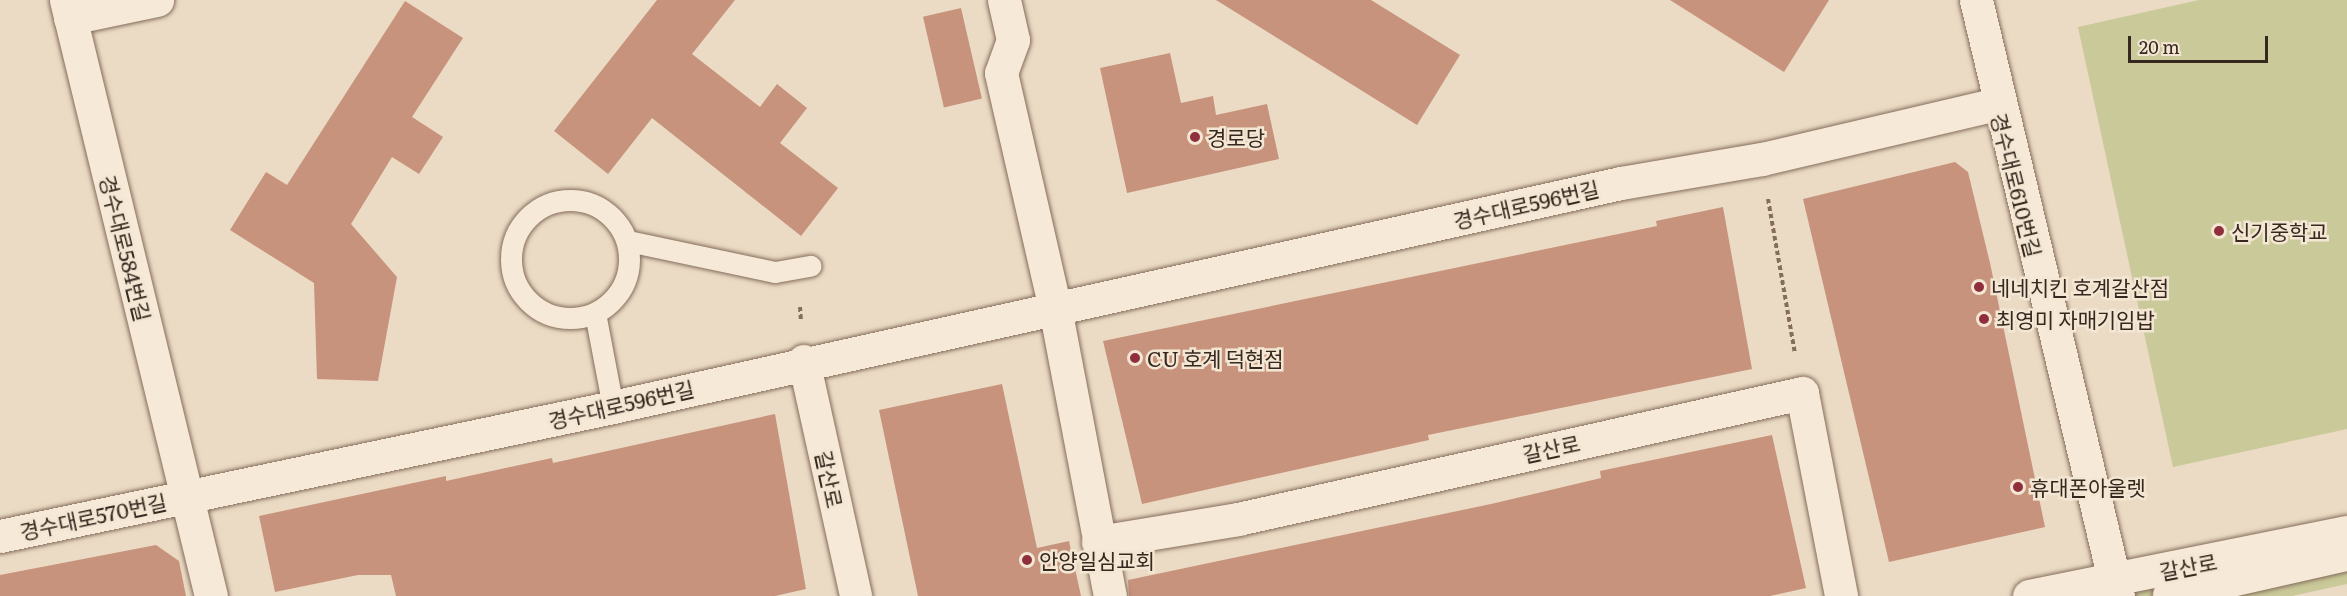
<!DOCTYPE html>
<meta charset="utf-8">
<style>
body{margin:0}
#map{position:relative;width:2347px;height:596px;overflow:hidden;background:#ebdbc4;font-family:Literata,"Noto Sans KR",serif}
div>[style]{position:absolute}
.green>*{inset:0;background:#c9c999}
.building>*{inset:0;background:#c7937c;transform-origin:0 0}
.path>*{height:4px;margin-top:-2px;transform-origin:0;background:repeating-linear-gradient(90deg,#856d5c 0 4.5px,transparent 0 7.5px)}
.roads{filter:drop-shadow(0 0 2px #856d5c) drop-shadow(0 0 2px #856d5c)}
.service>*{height:21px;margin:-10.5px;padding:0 10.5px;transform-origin:10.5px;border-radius:10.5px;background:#f7e9d7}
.service>.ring{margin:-10.5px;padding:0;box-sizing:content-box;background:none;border:21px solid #f7e9d7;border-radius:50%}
.pedestrian>*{height:32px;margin:-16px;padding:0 16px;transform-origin:16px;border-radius:16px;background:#f7e9d7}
.minor>*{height:33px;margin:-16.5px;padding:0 16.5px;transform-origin:16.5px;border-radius:16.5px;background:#f7e9d7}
.dots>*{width:16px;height:16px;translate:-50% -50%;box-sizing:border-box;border:3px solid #f3e6d3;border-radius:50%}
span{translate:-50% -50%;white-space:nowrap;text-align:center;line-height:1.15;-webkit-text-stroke:5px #f3e6d3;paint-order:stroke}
.poi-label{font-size:21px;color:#36271f}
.left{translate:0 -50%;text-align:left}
.street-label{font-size:21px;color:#36271f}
.scale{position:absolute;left:2128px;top:36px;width:140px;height:27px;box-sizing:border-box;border:3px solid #36271f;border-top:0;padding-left:8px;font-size:18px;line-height:21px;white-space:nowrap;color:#36271f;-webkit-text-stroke:4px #f3e6d3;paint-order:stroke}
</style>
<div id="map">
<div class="green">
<i style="clip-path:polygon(2199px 0,2347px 0,2347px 429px,2173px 467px,2078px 27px)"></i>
<i style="clip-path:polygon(2347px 538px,2347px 584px,2292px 596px,2083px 596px)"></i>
</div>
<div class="building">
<i style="clip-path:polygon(657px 0,735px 0,692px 54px,760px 107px,777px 84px,807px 108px,780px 143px,838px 188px,801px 236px,652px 118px,608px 174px,554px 131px)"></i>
<i style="clip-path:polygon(1216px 0,1371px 0,1460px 55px,1417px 125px)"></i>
<i style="clip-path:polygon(1670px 0,1829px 0,1784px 72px)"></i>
<i style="clip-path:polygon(405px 1px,463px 38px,412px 117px,443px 137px,419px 174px,392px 157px,351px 224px,397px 277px,378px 381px,317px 379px,314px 283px,230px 230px,266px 172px,287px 185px)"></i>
<i style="left:961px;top:8px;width:93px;height:39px;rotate:77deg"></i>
<i style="clip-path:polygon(1170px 53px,1181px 103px,1213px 96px,1216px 115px,1267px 104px,1279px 159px,1127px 193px,1100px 68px)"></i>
<i style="clip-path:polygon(1955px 162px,1968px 172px,1990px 263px,2045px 527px,1889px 562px,1803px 199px)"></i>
<i style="clip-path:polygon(1723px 207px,1752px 369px,1428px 435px,1429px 440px,1142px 504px,1103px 341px,1657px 226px,1656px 221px)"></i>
<i style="clip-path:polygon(1002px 384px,1037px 548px,1069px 541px,1081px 596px,918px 596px,879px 410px)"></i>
<i style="clip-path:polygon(775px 414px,806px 589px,775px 596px,396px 596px,391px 575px,358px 575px,275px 592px,259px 516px,446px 476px,446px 481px,552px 458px,553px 463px)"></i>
<i style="clip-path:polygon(1772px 435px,1806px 588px,1770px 596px,1129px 596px,1128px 580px,1491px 504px,1601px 478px,1600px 471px)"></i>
<i style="clip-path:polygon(156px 545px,179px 561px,186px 596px,0 596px,0 575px)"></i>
</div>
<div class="path">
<i style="left:1768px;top:199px;width:157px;rotate:80.1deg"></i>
<i style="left:800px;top:307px;width:15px;rotate:86deg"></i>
</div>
<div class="roads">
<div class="service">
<i class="ring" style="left:511px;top:200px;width:97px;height:97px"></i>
<i style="left:628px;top:241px;width:150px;rotate:11.9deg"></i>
<i style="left:775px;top:272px;width:36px;rotate:-10deg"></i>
<i style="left:595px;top:313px;width:96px;rotate:79.2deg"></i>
</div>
<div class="pedestrian">
<i style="left:804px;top:361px;width:241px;rotate:77.5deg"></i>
<i style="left:2169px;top:595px;width:182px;rotate:-12.7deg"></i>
</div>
<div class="minor">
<i style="left:66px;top:0;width:613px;rotate:76.33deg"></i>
<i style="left:1004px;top:0;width:41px;rotate:77.3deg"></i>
<i style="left:1013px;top:40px;width:35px;rotate:110deg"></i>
<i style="left:1001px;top:73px;width:241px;rotate:77.1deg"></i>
<i style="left:1055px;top:308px;width:293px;rotate:79.2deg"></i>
<i style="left:1976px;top:0;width:613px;rotate:76.6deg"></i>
<i style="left:70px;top:18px;width:89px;rotate:-11.7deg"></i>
<i style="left:0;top:536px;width:626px;rotate:-11.88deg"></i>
<i style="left:613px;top:407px;width:1033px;rotate:-12.53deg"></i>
<i style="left:1621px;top:183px;width:143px;rotate:-9.7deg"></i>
<i style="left:1762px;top:159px;width:241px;rotate:-13.2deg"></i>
<i style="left:1098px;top:542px;width:142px;rotate:-9.3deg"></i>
<i style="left:1238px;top:519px;width:578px;rotate:-12.59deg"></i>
<i style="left:1802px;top:393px;width:207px;rotate:79.1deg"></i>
<i style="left:2029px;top:596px;width:324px;rotate:-11.4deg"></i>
</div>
</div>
<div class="dots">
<i style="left:1195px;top:137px;background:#902f3c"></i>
<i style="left:2219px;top:231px;background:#902f3c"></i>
<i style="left:1979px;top:287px;background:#902f3c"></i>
<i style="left:1984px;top:319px;background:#902f3c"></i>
<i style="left:1135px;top:358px;background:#902f3c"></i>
<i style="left:2018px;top:487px;background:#902f3c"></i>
<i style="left:1027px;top:560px;background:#902f3c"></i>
</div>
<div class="poi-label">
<span class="left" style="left:1207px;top:137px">경로당</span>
<span class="left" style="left:2231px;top:231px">신기중학교</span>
<span class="left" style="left:1991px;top:287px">네네치킨 호계갈산점</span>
<span class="left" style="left:1996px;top:319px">최영미 자매기임밥</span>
<span class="left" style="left:1147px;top:358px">CU 호계 덕현점</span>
<span class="left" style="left:2030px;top:487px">휴대폰아울렛</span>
<span class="left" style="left:1039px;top:560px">안양일심교회</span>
</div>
<div class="street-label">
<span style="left:2017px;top:185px;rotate:76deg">경수대로610번길</span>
<span style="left:1526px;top:204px;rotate:-13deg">경수대로596번길</span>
<span style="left:126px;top:248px;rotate:76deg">경수대로584번길</span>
<span style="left:621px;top:404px;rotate:-13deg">경수대로596번길</span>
<span style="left:1551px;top:448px;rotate:-12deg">갈산로</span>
<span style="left:830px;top:479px;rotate:78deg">갈산로</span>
<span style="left:93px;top:516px;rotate:-12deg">경수대로570번길</span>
<span style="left:2188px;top:566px;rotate:-11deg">갈산로</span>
</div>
<div class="scale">20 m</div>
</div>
